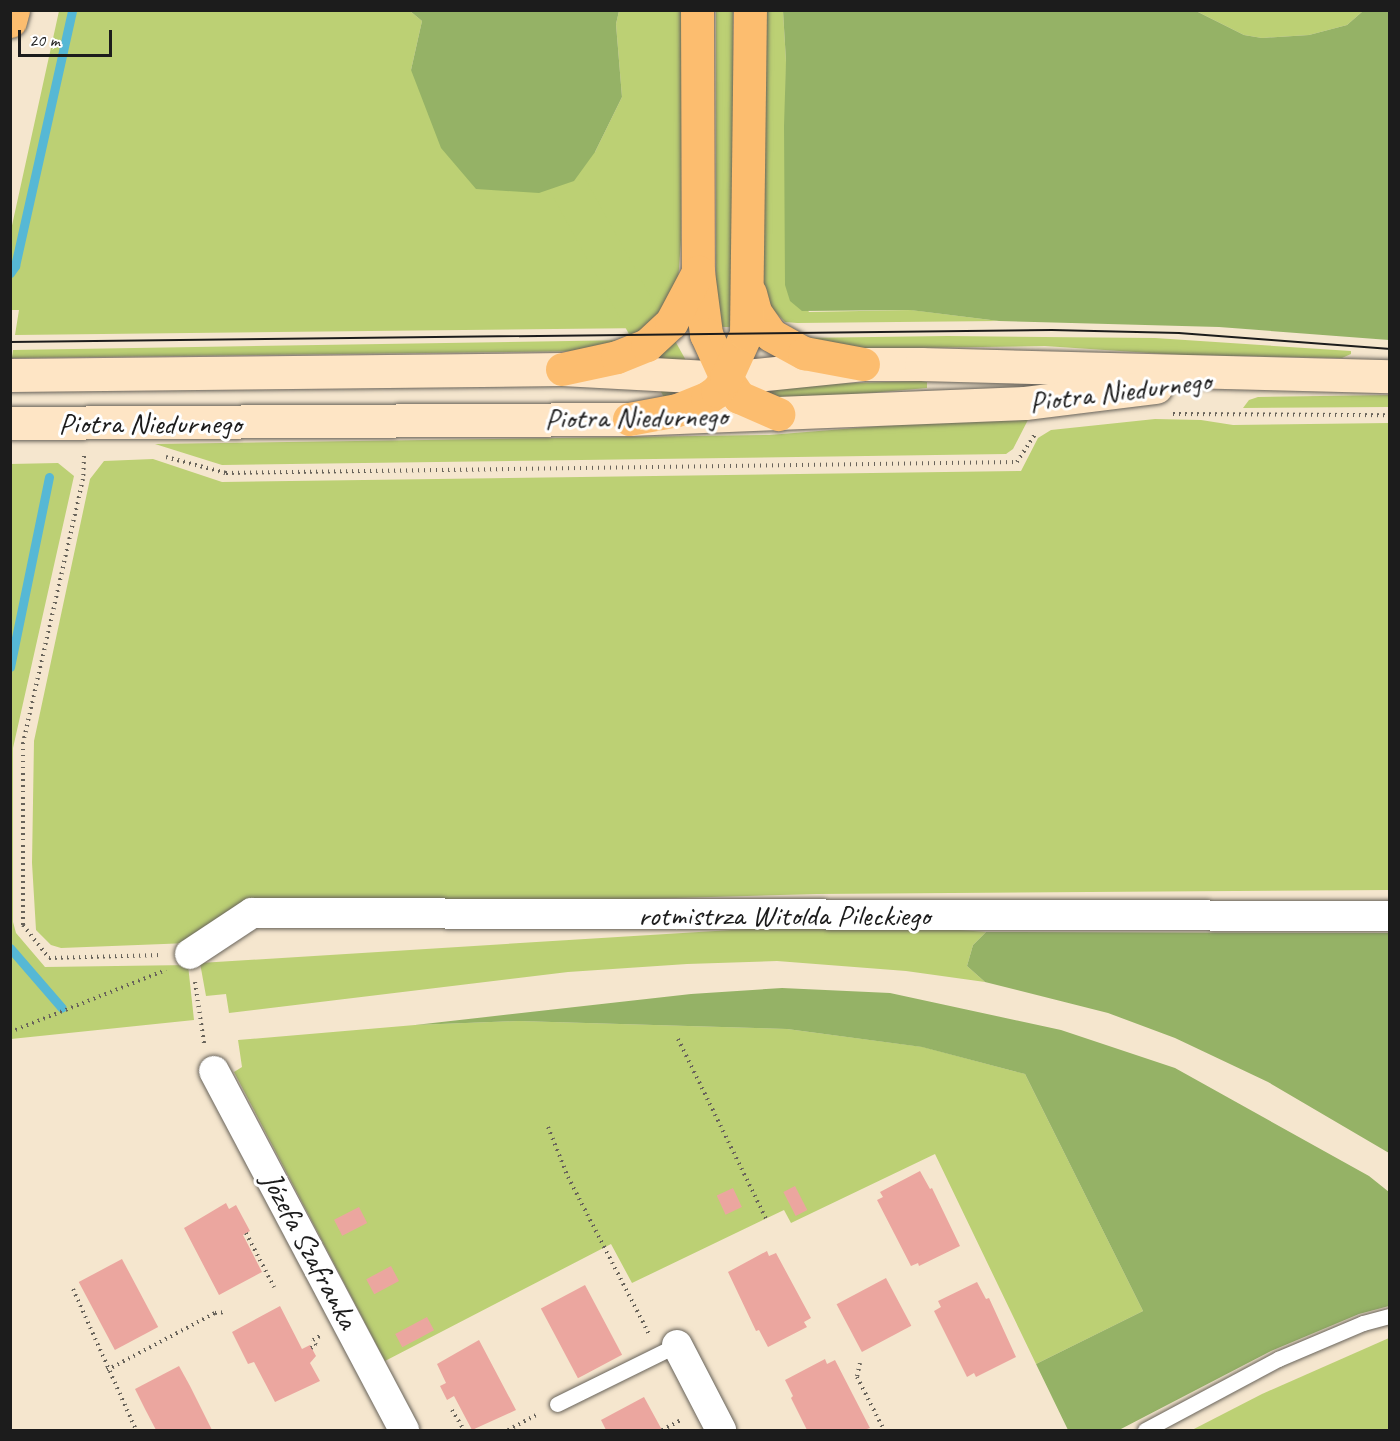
<!DOCTYPE html>
<meta charset="utf-8">
<style>
body{margin:0}
#map{position:relative;width:1400px;height:1441px;overflow:hidden;background:#f5e6ce;font-family:Caveat,sans-serif}
div>[style]{position:absolute}
.green>*{inset:0;background:#bcd074;transform-origin:0 0}
.forest>*{inset:0;background:#95b266}
.stream>*{height:9px;margin:-4.5px;padding:0 4.5px;transform-origin:4.5px;border-radius:4.5px;background:#56b8d5}
.building>*{inset:0;background:#eba69f;transform-origin:0 0}
.path>*{height:4px;margin-top:-2px;transform-origin:0;background:repeating-linear-gradient(90deg,#68635a 0 1.5px,transparent 0 6px)}
.roads{filter:drop-shadow(0 0 2px #68635a) drop-shadow(0 0 2px #68635a)}
.lane>*{height:15px;margin:-7.5px;padding:0 7.5px;transform-origin:7.5px;border-radius:7.5px;background:#fff}
.street>*{height:30px;margin:-15px;padding:0 15px;transform-origin:15px;border-radius:15px;background:#fff}
.secondary>*{height:33px;margin:-16.5px;padding:0 16.5px;transform-origin:16.5px;border-radius:16.5px;background:#fee5c5}
.primary>*{height:33px;margin:-16.5px;padding:0 16.5px;transform-origin:16.5px;border-radius:16.5px;background:#fcbd6f}
.tram>*{height:1.5px;margin:-0.75px;padding:0 0.75px;transform-origin:0.75px;border-radius:0.75px;background:#1c1c1c}
span{translate:-50% -50%;white-space:nowrap;text-align:center;line-height:1.15;-webkit-text-stroke:6px #fff;paint-order:stroke}
.street-label{font-size:30px;color:#1c1c1c}
.frame{position:absolute;inset:0;border:12px solid #1c1c1c;pointer-events:none}
.scale{position:absolute;left:18px;top:30px;width:94px;height:27px;box-sizing:border-box;border:3px solid #1c1c1c;border-top:0;padding-left:8px;font-size:18px;line-height:21px;white-space:nowrap;color:#1c1c1c;-webkit-text-stroke:4px #fff;paint-order:stroke}
</style>
<div id="map">
<div class="green">
<i style="clip-path:polygon(59px 11px,410px 11px,422px 21px,411px 70px,595px 152px,622px 97px,616px 24px,619px 11px,682px 11px,681px 240px,678px 282px,648px 328px,15px 335px,19px 310px,11px 310px,11px 230px)"></i>
<i style="left:716px;top:11px;width:17px;height:316px"></i>
<i style="clip-path:polygon(765px 11px,783px 11px,786px 61px,785px 273px,809px 312px,911px 310px,999px 321px,797px 323px,785px 322px,768px 305px,763px 280px)"></i>
<i style="clip-path:polygon(1196px 11px,1363px 11px,1347px 25px,1309px 35px,1262px 38px,1244px 35px)"></i>
<i style="clip-path:polygon(948px 336px,1155px 338px,1351px 351px,1351px 354px,1342px 358px,1180px 355px,1045px 346px,833px 349px,799px 338px)"></i>
<i style="clip-path:polygon(631px 340px,588px 351px,12px 358px,13px 350px)"></i>
<i style="clip-path:polygon(920px 381px,927px 382px,927px 388px,789px 400px,750px 386px)"></i>
<i style="left:699px;top:384px;width:37px;height:689px;rotate:151deg"></i>
<i style="clip-path:polygon(1389px 395px,1389px 407px,1243px 408px,1249px 400px,1258px 397px)"></i>
<i style="clip-path:polygon(1031px 414px,1013px 449px,1006px 454px,222px 465px,155px 444px,769px 435px)"></i>
<i style="clip-path:polygon(1155px 419px,1201px 420px,1233px 425px,1389px 423px,1389px 890px,817px 894px,467px 904px,252px 905px,189px 943px,61px 948px,51px 945px,36px 930px,32px 863px,34px 741px,90px 479px,104px 461px,153px 459px,222px 482px,1021px 471px,1038px 438px,1051px 430px)"></i>
<i style="clip-path:polygon(58px 463px,74px 476px,13px 748px,13px 922px,16px 933px,45px 967px,188px 965px,194px 1020px,11px 1039px,10px 464px)"></i>
<i style="clip-path:polygon(860px 922px,986px 932px,973px 945px,967px 966px,985px 982px,906px 971px,777px 961px,687px 964px,568px 972px,229px 1013px,226px 994px,206px 996px,200px 963px)"></i>
<i style="clip-path:polygon(518px 1021px,787px 1029px,923px 1047px,1025px 1074px,1143px 1311px,1036px 1364px,935px 1154px,791px 1223px,784px 1210px,632px 1283px,611px 1244px,385px 1361px,234px 1072px,242px 1067px,238px 1040px,415px 1025px)"></i>
<i style="clip-path:polygon(1389px 1338px,1389px 1430px,1192px 1430px,1262px 1394px)"></i>
</div>
<div class="forest">
<i style="clip-path:polygon(410px 11px,619px 11px,616px 24px,622px 97px,595px 152px,574px 181px,539px 193px,476px 189px,441px 148px,411px 70px,422px 21px)"></i>
<i style="clip-path:polygon(783px 11px,1196px 11px,1244px 35px,1262px 38px,1309px 35px,1347px 25px,1363px 11px,1389px 11px,1389px 340px,1219px 327px,999px 321px,910px 310px,802px 311px,790px 301px,785px 285px,784px 126px,786px 61px)"></i>
<i style="clip-path:polygon(986px 932px,1389px 933px,1389px 1153px,1268px 1082px,1175px 1038px,1108px 1013px,985px 982px,967px 966px,973px 945px)"></i>
<i style="clip-path:polygon(782px 988px,890px 993px,1061px 1030px,1175px 1068px,1369px 1176px,1389px 1192px,1389px 1306px,1359px 1314px,1271px 1351px,1119px 1430px,1068px 1430px,1036px 1364px,1143px 1311px,1025px 1074px,922px 1047px,787px 1029px,518px 1021px,415px 1025px,691px 994px)"></i>
</div>
<div class="stream">
<i style="left:10px;top:273px;width:9px;rotate:-54deg"></i>
<i style="left:15px;top:266px;width:262px;rotate:-77.4deg"></i>
<i style="left:10px;top:667px;width:194px;rotate:-78.4deg"></i>
<i style="left:10px;top:948px;width:79px;rotate:49.1deg"></i>
</div>
<div class="building">
<i style="clip-path:polygon(920px 1171px,930px 1189px,932px 1188px,960px 1246px,919px 1266px,918px 1263px,911px 1266px,877px 1200px,883px 1197px,880px 1192px)"></i>
<i style="left:795px;top:1186px;width:27px;height:13px;rotate:63deg"></i>
<i style="left:733px;top:1188px;width:21px;height:18px;rotate:65deg"></i>
<i style="clip-path:polygon(226px 1203px,229px 1209px,236px 1205px,250px 1231px,243px 1235px,262px 1272px,219px 1295px,184px 1228px)"></i>
<i style="left:359px;top:1207px;width:18px;height:28px;rotate:63deg"></i>
<i style="clip-path:polygon(767px 1251px,769px 1256px,776px 1253px,811px 1318px,804px 1322px,807px 1327px,768px 1347px,759px 1330px,756px 1331px,728px 1272px)"></i>
<i style="left:122px;top:1259px;width:77px;height:49px;rotate:62deg"></i>
<i style="left:391px;top:1266px;width:17px;height:28px;rotate:62deg"></i>
<i style="left:886px;top:1278px;width:54px;height:56px;rotate:62deg"></i>
<i style="clip-path:polygon(977px 1282px,986px 1299px,989px 1298px,1016px 1357px,976px 1377px,974px 1373px,967px 1377px,934px 1311px,941px 1307px,938px 1301px)"></i>
<i style="left:585px;top:1285px;width:79px;height:50px;rotate:62deg"></i>
<i style="clip-path:polygon(280px 1306px,302px 1349px,310px 1345px,316px 1356px,310px 1363px,320px 1381px,275px 1402px,254px 1362px,248px 1364px,232px 1332px)"></i>
<i style="left:427px;top:1317px;width:15px;height:36px;rotate:62deg"></i>
<i style="clip-path:polygon(479px 1340px,516px 1410px,472px 1430px,454px 1396px,447px 1400px,440px 1386px,446px 1383px,437px 1364px)"></i>
<i style="clip-path:polygon(825px 1359px,827px 1364px,835px 1360px,870px 1428px,864px 1430px,807px 1430px,791px 1398px,793px 1396px,785px 1380px)"></i>
<i style="clip-path:polygon(179px 1366px,190px 1386px,212px 1430px,156px 1430px,145px 1409px,135px 1389px)"></i>
<i style="clip-path:polygon(644px 1397px,662px 1430px,606px 1430px,601px 1420px)"></i>
</div>
<div class="path">
<i style="left:1173px;top:414px;width:217px;rotate:0.3deg"></i>
<i style="left:84px;top:456px;width:23px;rotate:92deg"></i>
<i style="left:83px;top:479px;width:271px;rotate:102.8deg"></i>
<i style="left:23px;top:743px;width:182px;rotate:90deg"></i>
<i style="left:23px;top:925px;width:42px;rotate:51.8deg"></i>
<i style="left:49px;top:958px;width:111px;rotate:-1.5deg"></i>
<i style="left:166px;top:457px;width:62px;rotate:14.9deg"></i>
<i style="left:226px;top:473px;width:791px;rotate:-0.8deg"></i>
<i style="left:1017px;top:462px;width:33px;rotate:-57deg"></i>
<i style="left:195px;top:982px;width:62px;rotate:81.6deg"></i>
<i style="left:10px;top:1032px;width:168px;rotate:-21.7deg"></i>
<i style="left:678px;top:1039px;width:200px;rotate:63.9deg"></i>
<i style="left:548px;top:1127px;width:54px;rotate:68.2deg"></i>
<i style="left:568px;top:1177px;width:177px;rotate:62.7deg"></i>
<i style="left:246px;top:1233px;width:61px;rotate:62.6deg"></i>
<i style="left:73px;top:1289px;width:154px;rotate:65.9deg"></i>
<i style="left:311px;top:1348px;width:6px;rotate:-31deg"></i>
<i style="left:316px;top:1345px;width:6px;rotate:-121deg"></i>
<i style="left:313px;top:1340px;width:8px;rotate:-30deg"></i>
<i style="left:860px;top:1363px;width:14px;rotate:102deg"></i>
<i style="left:857px;top:1377px;width:59px;rotate:63deg"></i>
<i style="left:107px;top:1370px;width:122px;rotate:-27.8deg"></i>
<i style="left:215px;top:1313px;width:11px;rotate:-5deg"></i>
<i style="left:452px;top:1410px;width:23px;rotate:59deg"></i>
<i style="left:508px;top:1430px;width:34px;rotate:-28deg"></i>
<i style="left:662px;top:1430px;width:21px;rotate:-28deg"></i>
</div>
<div class="roads">
<div class="lane">
<i style="left:557px;top:1404px;width:134px;rotate:-26.2deg"></i>
<i style="left:1145px;top:1430px;width:151px;rotate:-28.1deg"></i>
<i style="left:1278px;top:1359px;width:92px;rotate:-23deg"></i>
<i style="left:1363px;top:1323px;width:28px;rotate:-15deg"></i>
</div>
<div class="street">
<i style="left:190px;top:954px;width:74px;rotate:-33.5deg"></i>
<i style="left:252px;top:913px;width:1138px;rotate:0.15deg"></i>
<i style="left:214px;top:1071px;width:406px;rotate:62.1deg"></i>
<i style="left:677px;top:1345px;width:96px;rotate:62.6deg"></i>
</div>
<div class="secondary">
<i style="left:10px;top:375px;width:552px;rotate:-0.62deg"></i>
<i style="left:562px;top:369px;width:164px;rotate:3.1deg"></i>
<i style="left:726px;top:378px;width:138px;rotate:-5.8deg"></i>
<i style="left:863px;top:364px;width:58px"></i>
<i style="left:921px;top:364px;width:469px;rotate:1.5deg"></i>
<i style="left:10px;top:423px;width:619px;rotate:-0.37deg"></i>
<i style="left:629px;top:419px;width:396px;rotate:-2.3deg"></i>
<i style="left:1025px;top:403px;width:132px;rotate:-7deg"></i>
</div>
<div class="primary">
<i style="left:697px;top:10px;width:262px;rotate:89.8deg"></i>
<i style="left:698px;top:272px;width:63px;rotate:82.6deg"></i>
<i style="left:706px;top:334px;width:48px;rotate:65.6deg"></i>
<i style="left:726px;top:378px;width:23px;rotate:56deg"></i>
<i style="left:739px;top:397px;width:43px;rotate:23.6deg"></i>
<i style="left:10px;top:21px;width:11px;rotate:-75deg"></i>
<i style="left:750px;top:293px;width:20px;rotate:75deg"></i>
<i style="left:755px;top:312px;width:28px;rotate:55deg"></i>
<i style="left:771px;top:335px;width:38px;rotate:29deg"></i>
<i style="left:804px;top:353px;width:60px;rotate:10.6deg"></i>
<i style="left:562px;top:369px;width:56px;rotate:-12.3deg"></i>
<i style="left:617px;top:357px;width:32px;rotate:-22deg"></i>
<i style="left:647px;top:345px;width:33px;rotate:-43deg"></i>
<i style="left:671px;top:323px;width:58px;rotate:-62.1deg"></i>
<i style="left:629px;top:419px;width:49px;rotate:-10.6deg"></i>
<i style="left:677px;top:410px;width:32px;rotate:-22deg"></i>
<i style="left:707px;top:398px;width:12px;rotate:-35deg"></i>
<i style="left:717px;top:391px;width:16px;rotate:-55deg"></i>
<i style="left:726px;top:378px;width:48px;rotate:-65.6deg"></i>
<i style="left:746px;top:334px;width:324px;rotate:-89.3deg"></i>
</div>
</div>
<div class="tram">
<i style="left:10px;top:342px;width:1042px;rotate:-0.66deg"></i>
<i style="left:1052px;top:330px;width:127px;rotate:1.4deg"></i>
<i style="left:1179px;top:333px;width:212px;rotate:4.3deg"></i>
</div>
<div class="street-label">
<span style="left:1120px;top:391px;rotate:-7deg">Piotra Niedurnego</span>
<span style="left:636px;top:417px;rotate:-1deg">Piotra Niedurnego</span>
<span style="left:150px;top:423px">Piotra Niedurnego</span>
<span style="left:784px;top:915px">rotmistrza Witolda Pileckiego</span>
<span style="left:310px;top:1250px;rotate:62deg">Józefa Szafranka</span>
</div>
<div class="frame"></div>
<div class="scale">20 m</div>
</div>
